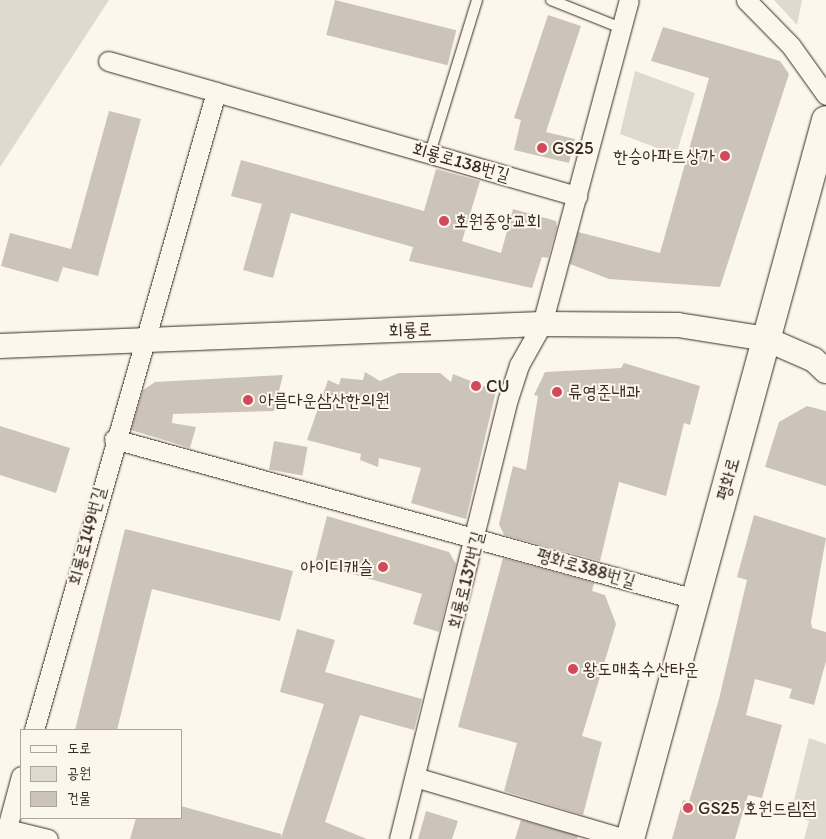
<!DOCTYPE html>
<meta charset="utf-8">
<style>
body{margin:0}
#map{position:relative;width:826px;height:839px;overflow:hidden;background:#fbf7ec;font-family:Itim,"Poor Story",sans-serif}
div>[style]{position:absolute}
.green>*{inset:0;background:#dfd9ce}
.building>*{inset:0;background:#ccc4b9;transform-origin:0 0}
.roads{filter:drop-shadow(0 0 1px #3b2a1e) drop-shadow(0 0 1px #3b2a1e)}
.service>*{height:10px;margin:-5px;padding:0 5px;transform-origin:5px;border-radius:5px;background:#fbf7ec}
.minor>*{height:19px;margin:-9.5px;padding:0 9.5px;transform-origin:9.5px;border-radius:9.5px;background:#fbf7ec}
.tertiary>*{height:24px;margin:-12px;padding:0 12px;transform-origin:12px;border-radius:12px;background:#fbf7ec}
.secondary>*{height:28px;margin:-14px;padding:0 14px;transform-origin:14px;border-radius:14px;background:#fbf7ec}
.dots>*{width:14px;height:14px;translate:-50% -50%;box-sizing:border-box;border:2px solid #fbf7ec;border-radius:50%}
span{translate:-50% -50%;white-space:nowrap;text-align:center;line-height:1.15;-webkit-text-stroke:4px #fbf7ec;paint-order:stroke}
.poi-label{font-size:18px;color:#3b2a1e}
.left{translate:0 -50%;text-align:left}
.right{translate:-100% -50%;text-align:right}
.street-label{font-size:18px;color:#3b2a1e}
.legend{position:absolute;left:20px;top:729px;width:162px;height:90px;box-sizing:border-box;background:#fbf7ec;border:1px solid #aea59a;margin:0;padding:6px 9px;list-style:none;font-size:15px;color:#3b2a1e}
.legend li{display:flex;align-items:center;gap:10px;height:25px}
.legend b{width:25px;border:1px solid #aea59a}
</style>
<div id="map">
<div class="green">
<i style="clip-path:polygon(0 0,109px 0,0 167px)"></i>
<i style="clip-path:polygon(774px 0,802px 0,797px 25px)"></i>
<i style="clip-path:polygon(635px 71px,695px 93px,676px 155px,620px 134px)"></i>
<i style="clip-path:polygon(809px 738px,826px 744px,826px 839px,804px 839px,809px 821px,791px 813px)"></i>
</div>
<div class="building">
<i style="left:335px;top:0;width:125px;height:36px;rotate:14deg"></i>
<i style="clip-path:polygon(548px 15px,581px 26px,546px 132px,575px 139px,569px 163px,514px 150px,521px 120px,514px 118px)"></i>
<i style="clip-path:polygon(663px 27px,780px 61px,789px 74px,720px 287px,609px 279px,570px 264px,578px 232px,660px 253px,709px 78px,651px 61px)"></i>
<i style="clip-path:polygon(109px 111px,141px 119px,98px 276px,63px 267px,58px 282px,1px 266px,10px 233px,71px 249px)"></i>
<i style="clip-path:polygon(241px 160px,424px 211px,436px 169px,480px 181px,462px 241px,501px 253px,513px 209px,556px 221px,557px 227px,548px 258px,542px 257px,532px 288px,409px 261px,413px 247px,291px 213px,273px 278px,243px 270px,262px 204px,231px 196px)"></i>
<i style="clip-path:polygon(624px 363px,700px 386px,690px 425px,684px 423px,666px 496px,619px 482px,600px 561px,504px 535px,499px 524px,513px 466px,526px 470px,538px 396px,534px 395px,545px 372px,621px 368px)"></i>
<i style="clip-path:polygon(365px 372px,380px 381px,399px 373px,440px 373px,451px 382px,453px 374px,496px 391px,466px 519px,411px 503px,421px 468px,379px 458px,378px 467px,360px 460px,361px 454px,307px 440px,328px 380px,339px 385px,341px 378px,363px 380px)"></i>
<i style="clip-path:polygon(283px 375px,274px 411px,173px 414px,172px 423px,196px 427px,190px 448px,131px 430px,143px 390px,155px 382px)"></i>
<i style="clip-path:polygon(807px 406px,826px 411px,826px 486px,765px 467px,779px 422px)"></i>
<i style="clip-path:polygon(0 426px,70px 448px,56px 493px,0 475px)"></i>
<i style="left:274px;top:441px;width:34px;height:29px;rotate:10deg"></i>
<i style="clip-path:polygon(754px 515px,826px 538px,811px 622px,812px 628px,826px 632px,826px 661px,814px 705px,789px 698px,792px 689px,755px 679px,746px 715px,782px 725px,762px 798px,748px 795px,735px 839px,672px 839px,683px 800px,689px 802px,719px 699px,747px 580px,737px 577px)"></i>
<i style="clip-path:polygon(327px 516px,449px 552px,456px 564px,439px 632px,413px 624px,422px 594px,315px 563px)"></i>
<i style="clip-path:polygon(125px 529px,293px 571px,280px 621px,152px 589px,117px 730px,75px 730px)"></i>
<i style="clip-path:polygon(503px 558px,594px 583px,592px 591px,605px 595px,616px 624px,582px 736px,602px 742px,583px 815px,504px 791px,517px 743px,458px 727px)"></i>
<i style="clip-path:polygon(297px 629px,335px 640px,325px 672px,422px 699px,414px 730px,360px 715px,325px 822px,367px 839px,130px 839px,136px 818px,181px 818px,181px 806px,281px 834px,281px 838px,324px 704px,280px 692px)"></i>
<i style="clip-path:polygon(426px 811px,458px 821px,452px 839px,418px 839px)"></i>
<i style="clip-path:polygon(521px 820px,578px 836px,577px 839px,515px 839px)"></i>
</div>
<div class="roads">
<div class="service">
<i style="left:551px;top:0;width:75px;rotate:21.8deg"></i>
<i style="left:430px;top:153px;width:160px;rotate:-72.9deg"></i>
</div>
<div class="minor">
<i style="left:746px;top:0;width:64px;rotate:45.6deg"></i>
<i style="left:791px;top:46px;width:60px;rotate:54.5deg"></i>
<i style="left:108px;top:61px;width:112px;rotate:16deg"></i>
<i style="left:114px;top:439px;width:603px;rotate:15.4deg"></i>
<i style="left:34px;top:730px;width:663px;rotate:-74.08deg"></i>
<i style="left:216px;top:92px;width:376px;rotate:16.1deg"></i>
<i style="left:415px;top:777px;width:220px;rotate:16.4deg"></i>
<i style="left:7px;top:829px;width:42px;rotate:13.7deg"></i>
<i style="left:4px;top:839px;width:65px;rotate:-74.9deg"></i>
<i style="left:399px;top:839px;width:453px;rotate:-76.1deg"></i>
<i style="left:508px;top:399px;width:36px;rotate:-72deg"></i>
<i style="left:519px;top:365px;width:47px;rotate:-60.7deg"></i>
<i style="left:542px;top:324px;width:335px;rotate:-75deg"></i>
</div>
<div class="tertiary">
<i style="left:0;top:346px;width:542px;rotate:-2.32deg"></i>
<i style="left:542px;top:324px;width:136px;rotate:0.4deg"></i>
<i style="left:678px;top:325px;width:89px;rotate:9deg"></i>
<i style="left:766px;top:339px;width:52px;rotate:23.6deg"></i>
<i style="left:814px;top:360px;width:16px;rotate:43deg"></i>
</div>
<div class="secondary">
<i style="left:630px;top:839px;width:745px;rotate:-74.75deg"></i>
</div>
</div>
<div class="dots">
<i style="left:542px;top:148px;background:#d1495b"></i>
<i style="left:725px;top:156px;background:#d1495b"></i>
<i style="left:444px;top:221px;background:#d1495b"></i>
<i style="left:476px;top:386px;background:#d1495b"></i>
<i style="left:557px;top:392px;background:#d1495b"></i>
<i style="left:248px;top:400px;background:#d1495b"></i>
<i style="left:383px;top:567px;background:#d1495b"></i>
<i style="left:573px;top:669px;background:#d1495b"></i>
<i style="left:688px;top:808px;background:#d1495b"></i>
</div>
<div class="poi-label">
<span class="left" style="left:552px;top:148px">GS25</span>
<span class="right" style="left:715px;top:156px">한승아파트상가</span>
<span class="left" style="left:454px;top:221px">호원중앙교회</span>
<span class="left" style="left:486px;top:386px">CU</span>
<span class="left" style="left:568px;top:392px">류영준내과</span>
<span class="left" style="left:259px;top:400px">아름다운삼산한의원</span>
<span class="right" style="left:373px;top:567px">아이디캐슬</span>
<span class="left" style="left:583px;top:669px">왕도매축수산타운</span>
<span class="left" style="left:698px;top:808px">GS25 호원드림점</span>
</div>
<div class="street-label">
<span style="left:461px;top:162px;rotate:16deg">회룡로138번길</span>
<span style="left:410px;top:330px;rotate:-2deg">회룡로</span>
<span style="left:728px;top:479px;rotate:-75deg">평화로</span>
<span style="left:87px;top:536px;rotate:-75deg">회룡로149번길</span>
<span style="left:586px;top:568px;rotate:16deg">평화로388번길</span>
<span style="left:466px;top:580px;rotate:-76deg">회룡로137번길</span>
</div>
<ul class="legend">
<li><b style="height:6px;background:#fbf7ec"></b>도로</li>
<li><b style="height:14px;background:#dfd9ce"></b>공원</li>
<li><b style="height:14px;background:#ccc4b9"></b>건물</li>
</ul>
</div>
